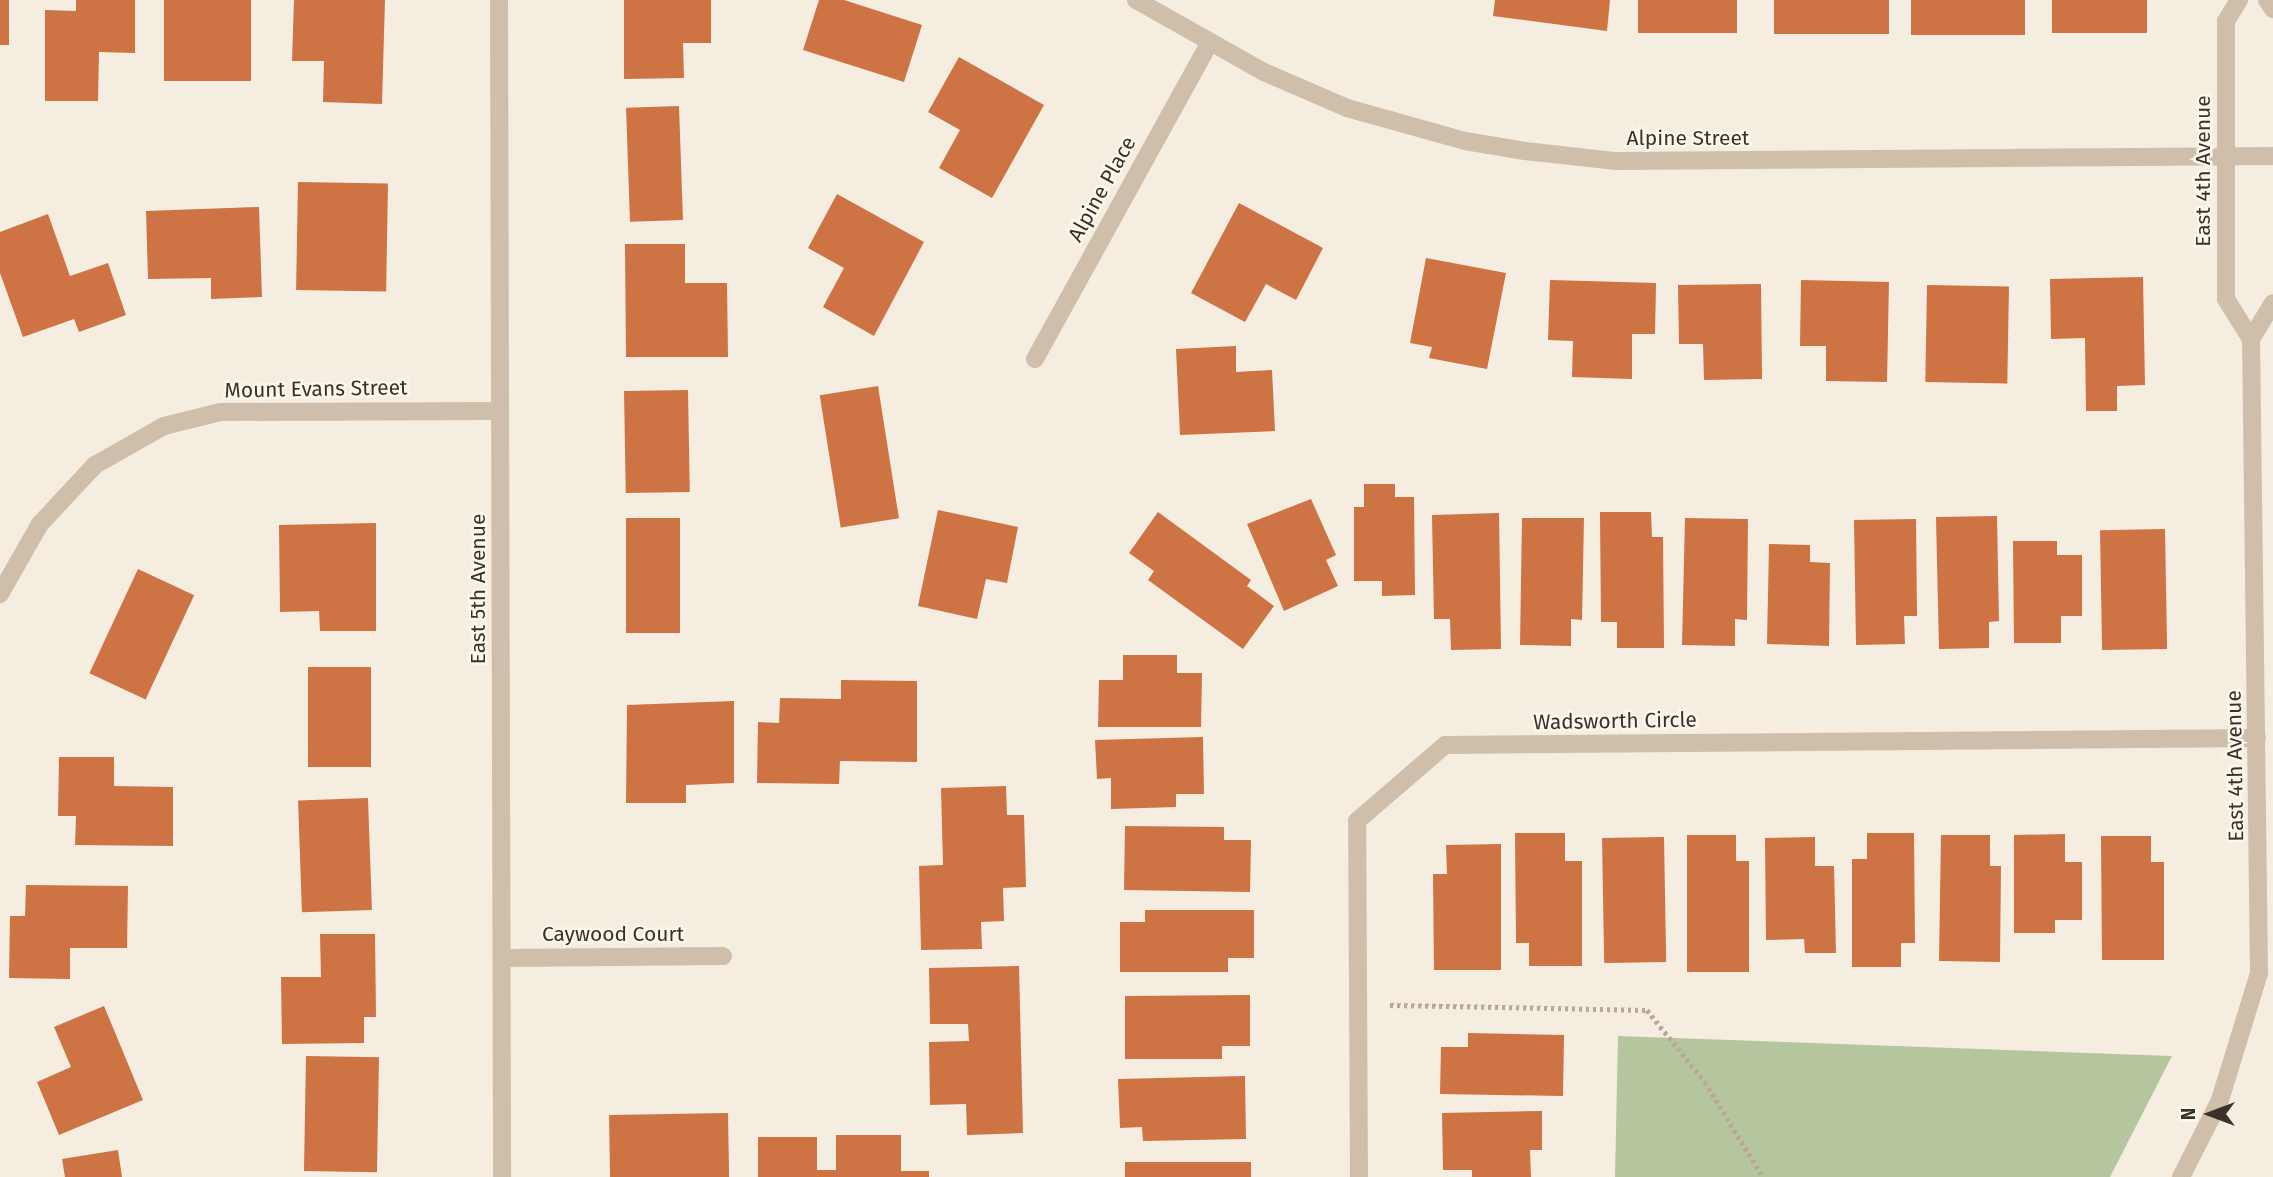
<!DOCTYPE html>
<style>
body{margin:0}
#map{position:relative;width:2273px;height:1177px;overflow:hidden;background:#f5ede0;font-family:"Fira Sans",sans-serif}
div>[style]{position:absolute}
.green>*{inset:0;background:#b5c69e}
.building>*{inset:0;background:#ce7344;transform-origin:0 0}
.path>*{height:4.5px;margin-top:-2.25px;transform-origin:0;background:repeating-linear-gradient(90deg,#bba894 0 3.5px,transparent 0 7px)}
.minor>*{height:18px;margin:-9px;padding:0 9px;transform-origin:9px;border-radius:9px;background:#cfbeaa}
span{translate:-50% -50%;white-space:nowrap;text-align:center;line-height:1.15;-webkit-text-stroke:5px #fcf6ed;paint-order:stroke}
.street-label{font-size:21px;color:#3c312a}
.north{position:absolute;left:2175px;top:1079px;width:70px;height:70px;-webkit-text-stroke:5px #fcf6ed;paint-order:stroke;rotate:270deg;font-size:19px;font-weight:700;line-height:28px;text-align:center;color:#3c312a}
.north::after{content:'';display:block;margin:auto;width:24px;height:32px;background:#3c312a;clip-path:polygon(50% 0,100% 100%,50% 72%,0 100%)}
</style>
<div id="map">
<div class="green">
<i style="clip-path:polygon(1618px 1036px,2172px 1056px,2110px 1177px,1615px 1177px)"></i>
</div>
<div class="building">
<i style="left:0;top:0;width:9px;height:45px"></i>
<i style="clip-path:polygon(76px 0,135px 0,135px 53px,99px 52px,98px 101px,45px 101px,45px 10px,76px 11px)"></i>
<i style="left:164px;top:0;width:87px;height:81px"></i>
<i style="clip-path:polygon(294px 0,385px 0,382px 104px,323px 102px,324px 61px,292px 61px)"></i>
<i style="clip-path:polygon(624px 0,711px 0,711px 43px,683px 43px,684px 78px,624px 79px)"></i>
<i style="clip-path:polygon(819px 0,844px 0,922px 25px,904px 82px,803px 50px)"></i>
<i style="clip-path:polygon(1495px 0,1610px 0,1607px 31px,1493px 16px)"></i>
<i style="left:1638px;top:0;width:99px;height:33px"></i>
<i style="left:1774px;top:0;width:115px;height:34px"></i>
<i style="left:1911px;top:0;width:114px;height:35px"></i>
<i style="left:2052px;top:0;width:95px;height:33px"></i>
<i style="clip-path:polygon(959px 57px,1044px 105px,992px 198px,939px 168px,960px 130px,928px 112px)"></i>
<i style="left:679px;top:106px;width:114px;height:53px;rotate:88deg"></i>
<i style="left:298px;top:182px;width:90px;height:108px;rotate:1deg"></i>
<i style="clip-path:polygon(837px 194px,924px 242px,874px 336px,823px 307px,844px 268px,808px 248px)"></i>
<i style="clip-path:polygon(1239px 203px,1323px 248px,1296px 300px,1266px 284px,1245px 322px,1191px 293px)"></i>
<i style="clip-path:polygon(259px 207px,262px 297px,211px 299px,211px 278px,148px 279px,146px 211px)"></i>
<i style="clip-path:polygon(48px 214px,70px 276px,108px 263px,126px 315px,79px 332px,74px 319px,23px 337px,0 273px,0 232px)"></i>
<i style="clip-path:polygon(625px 244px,685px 244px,685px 283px,727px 283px,728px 357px,626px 357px)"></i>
<i style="clip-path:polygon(1426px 258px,1506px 273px,1487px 369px,1429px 358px,1432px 347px,1410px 343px)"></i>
<i style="clip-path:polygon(2143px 277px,2145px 385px,2117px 386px,2117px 411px,2086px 411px,2085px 338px,2051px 339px,2050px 279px)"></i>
<i style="clip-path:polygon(1550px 280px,1656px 283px,1655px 334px,1632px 334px,1632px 379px,1572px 377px,1573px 341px,1548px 340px)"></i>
<i style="clip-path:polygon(1801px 280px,1889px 282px,1887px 382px,1826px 381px,1826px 346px,1800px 346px)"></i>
<i style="clip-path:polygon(1761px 284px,1762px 379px,1704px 380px,1703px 344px,1679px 344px,1678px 285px)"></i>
<i style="left:1927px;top:285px;width:82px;height:97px;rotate:1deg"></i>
<i style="clip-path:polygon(1236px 346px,1236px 372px,1272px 370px,1275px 431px,1180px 435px,1176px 349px)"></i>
<i style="left:878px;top:386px;width:134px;height:59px;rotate:81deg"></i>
<i style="left:688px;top:390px;width:102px;height:64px;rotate:89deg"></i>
<i style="clip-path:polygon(1364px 484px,1395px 484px,1395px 497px,1414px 497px,1415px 595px,1382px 596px,1382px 581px,1354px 581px,1354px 507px,1364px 507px)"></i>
<i style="clip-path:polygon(1311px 499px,1336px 555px,1326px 560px,1338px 586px,1284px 611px,1247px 524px)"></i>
<i style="clip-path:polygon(938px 510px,1018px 527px,1007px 583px,986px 579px,977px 619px,918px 606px)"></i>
<i style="clip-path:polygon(1158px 512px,1251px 580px,1247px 586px,1274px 606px,1243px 649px,1148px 580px,1154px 571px,1129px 553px)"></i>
<i style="clip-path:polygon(1600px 512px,1651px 512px,1652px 537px,1663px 537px,1664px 648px,1617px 648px,1617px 622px,1601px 622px)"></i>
<i style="clip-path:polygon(1499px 513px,1501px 649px,1451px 650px,1450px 619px,1434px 619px,1432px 515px)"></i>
<i style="clip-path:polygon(1997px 516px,1999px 621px,1989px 622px,1989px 648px,1939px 649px,1936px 517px)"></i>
<i style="left:626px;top:518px;width:54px;height:115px"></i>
<i style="clip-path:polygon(1522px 518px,1584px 518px,1582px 620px,1571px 619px,1571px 646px,1520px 645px)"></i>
<i style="clip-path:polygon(1685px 518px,1748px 519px,1747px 620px,1735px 619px,1735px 646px,1682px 645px)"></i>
<i style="clip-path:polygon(1916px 519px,1917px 616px,1904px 616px,1905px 644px,1856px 645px,1854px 520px)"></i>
<i style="clip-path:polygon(376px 523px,376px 631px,320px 631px,319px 611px,280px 612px,279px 525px)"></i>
<i style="left:2165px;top:529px;width:120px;height:65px;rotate:89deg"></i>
<i style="clip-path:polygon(2013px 541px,2057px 541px,2057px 555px,2082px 555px,2082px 616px,2061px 616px,2061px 643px,2014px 643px)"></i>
<i style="clip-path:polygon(1769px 544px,1810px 545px,1810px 562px,1830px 563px,1829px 646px,1767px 644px)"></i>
<i style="left:138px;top:569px;width:62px;height:115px;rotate:25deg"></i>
<i style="clip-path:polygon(1123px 655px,1177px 655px,1177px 673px,1202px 673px,1201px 727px,1098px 727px,1099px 680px,1123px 680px)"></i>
<i style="left:308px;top:667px;width:63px;height:100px"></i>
<i style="clip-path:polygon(841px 680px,917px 681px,917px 762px,840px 761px,839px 784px,757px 783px,758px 722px,779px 723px,780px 698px,841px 699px)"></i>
<i style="clip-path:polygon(734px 701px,734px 783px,686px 785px,686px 803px,626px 803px,627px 705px)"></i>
<i style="clip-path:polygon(1203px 737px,1204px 794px,1176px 794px,1176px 807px,1111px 809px,1111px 778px,1097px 779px,1095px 740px)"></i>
<i style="clip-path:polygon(59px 757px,114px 757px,114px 786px,173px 787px,173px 846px,75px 845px,76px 816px,58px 816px)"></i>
<i style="clip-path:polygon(1006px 786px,1007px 815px,1024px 815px,1026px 887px,1003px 888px,1004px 921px,981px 922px,982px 949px,921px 950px,919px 866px,943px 865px,941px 788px)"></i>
<i style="left:368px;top:798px;width:112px;height:70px;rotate:88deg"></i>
<i style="clip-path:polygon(1125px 826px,1224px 827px,1224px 840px,1251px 840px,1250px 892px,1124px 890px)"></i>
<i style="clip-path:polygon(1515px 833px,1565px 833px,1565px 861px,1582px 861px,1582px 966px,1529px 966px,1529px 943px,1516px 943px)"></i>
<i style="clip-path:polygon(1867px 833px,1914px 833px,1915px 943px,1901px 943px,1901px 967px,1852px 967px,1852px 859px,1867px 859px)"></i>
<i style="clip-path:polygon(2065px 834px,2065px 862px,2082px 862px,2082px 920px,2055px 920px,2055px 933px,2014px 933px,2014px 835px)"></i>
<i style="clip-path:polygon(1687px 835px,1736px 835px,1736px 861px,1749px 861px,1749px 972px,1687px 972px)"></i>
<i style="clip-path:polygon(1941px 835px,1990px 835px,1990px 866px,2001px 866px,2000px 962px,1939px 961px)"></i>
<i style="clip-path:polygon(2101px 836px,2151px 836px,2151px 862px,2164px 862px,2164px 960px,2102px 960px)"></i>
<i style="left:1664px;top:837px;width:125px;height:62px;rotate:89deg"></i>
<i style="clip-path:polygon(1815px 837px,1815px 866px,1834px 866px,1836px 953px,1805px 953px,1804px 939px,1766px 940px,1765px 838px)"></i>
<i style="clip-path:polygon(1501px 844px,1501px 970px,1434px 970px,1433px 874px,1447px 874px,1446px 845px)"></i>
<i style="clip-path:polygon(26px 885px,128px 886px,127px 948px,70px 948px,70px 979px,9px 978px,10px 916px,25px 916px)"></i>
<i style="clip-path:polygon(1145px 910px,1254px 910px,1254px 958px,1228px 958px,1228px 972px,1120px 972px,1120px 922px,1145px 922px)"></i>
<i style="clip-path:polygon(320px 934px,375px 934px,376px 1017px,364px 1017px,364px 1043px,282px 1044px,281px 977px,321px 977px)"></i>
<i style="clip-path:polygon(1019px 966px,1023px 1133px,967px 1135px,966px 1104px,930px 1105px,929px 1042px,969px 1041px,968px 1024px,930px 1024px,929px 968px)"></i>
<i style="clip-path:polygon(1250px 995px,1250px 1046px,1222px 1046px,1222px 1059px,1125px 1059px,1125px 996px)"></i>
<i style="clip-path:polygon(104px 1006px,143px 1100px,59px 1135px,37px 1082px,71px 1067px,54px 1027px)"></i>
<i style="clip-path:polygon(1468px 1033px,1564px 1035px,1563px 1096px,1440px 1094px,1441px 1047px,1468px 1047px)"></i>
<i style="left:306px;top:1056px;width:73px;height:115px;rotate:1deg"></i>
<i style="clip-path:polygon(1245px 1076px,1246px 1139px,1143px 1141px,1142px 1127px,1120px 1128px,1118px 1079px)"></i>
<i style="clip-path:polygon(1542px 1111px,1542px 1150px,1530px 1150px,1531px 1177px,1472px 1177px,1472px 1170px,1443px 1170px,1442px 1113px)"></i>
<i style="left:728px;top:1113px;width:64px;height:119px;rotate:89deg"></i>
<i style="clip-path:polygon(836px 1135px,901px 1135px,901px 1171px,929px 1171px,929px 1177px,758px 1177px,758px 1137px,817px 1137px,817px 1170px,836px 1170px)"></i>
<i style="clip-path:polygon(118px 1150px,122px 1177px,65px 1177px,62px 1159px)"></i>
<i style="left:1251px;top:1162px;width:15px;height:126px;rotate:90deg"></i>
</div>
<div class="path">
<i style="left:1390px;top:1005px;width:257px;rotate:1.1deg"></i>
<i style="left:1647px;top:1010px;width:92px;rotate:51.1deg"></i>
<i style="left:1705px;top:1082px;width:111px;rotate:58.6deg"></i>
</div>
<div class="minor">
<i style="left:499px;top:0;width:1177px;rotate:89.85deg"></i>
<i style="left:1136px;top:0;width:147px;rotate:29.4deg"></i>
<i style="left:1264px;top:72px;width:90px;rotate:23.4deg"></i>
<i style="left:1347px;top:108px;width:123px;rotate:15.6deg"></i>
<i style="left:1465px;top:141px;width:61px;rotate:9.5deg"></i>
<i style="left:1525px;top:151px;width:92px;rotate:6.3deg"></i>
<i style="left:1616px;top:161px;width:657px;rotate:-0.44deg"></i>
<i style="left:2267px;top:0;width:11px;rotate:56deg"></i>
<i style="left:2251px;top:339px;width:42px;rotate:-58.6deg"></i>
<i style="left:1035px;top:359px;width:362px;rotate:-61.1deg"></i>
<i style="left:0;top:594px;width:81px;rotate:-60.3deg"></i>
<i style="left:40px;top:524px;width:81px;rotate:-47deg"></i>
<i style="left:95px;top:465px;width:79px;rotate:-29.5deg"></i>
<i style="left:164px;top:426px;width:58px;rotate:-14deg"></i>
<i style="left:220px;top:412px;width:280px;rotate:-0.2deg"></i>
<i style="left:502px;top:958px;width:221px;rotate:-0.5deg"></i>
<i style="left:1359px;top:1177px;width:356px;rotate:-90.3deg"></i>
<i style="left:1357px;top:821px;width:116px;rotate:-40.8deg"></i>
<i style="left:1445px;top:745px;width:812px;rotate:-0.49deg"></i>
<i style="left:2181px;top:1177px;width:86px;rotate:-63.1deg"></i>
<i style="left:2220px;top:1100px;width:133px;rotate:-72.9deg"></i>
<i style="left:2259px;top:973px;width:634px;rotate:-90.72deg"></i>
<i style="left:2251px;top:339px;width:47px;rotate:-122deg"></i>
<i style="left:2226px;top:299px;width:278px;rotate:-90deg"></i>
<i style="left:2226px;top:21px;width:25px;rotate:-58deg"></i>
</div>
<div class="street-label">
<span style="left:1688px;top:138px">Alpine Street</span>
<span style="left:2203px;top:171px;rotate:-90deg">East 4th Avenue</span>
<span style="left:1102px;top:189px;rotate:-61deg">Alpine Place</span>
<span style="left:316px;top:389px;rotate:-1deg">Mount Evans Street</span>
<span style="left:478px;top:589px;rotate:-90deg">East 5th Avenue</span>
<span style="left:1615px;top:721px;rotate:-1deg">Wadsworth Circle</span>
<span style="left:2235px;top:766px;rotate:-91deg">East 4th Avenue</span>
<span style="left:613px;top:934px">Caywood Court</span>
</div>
<div class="north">N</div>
</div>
